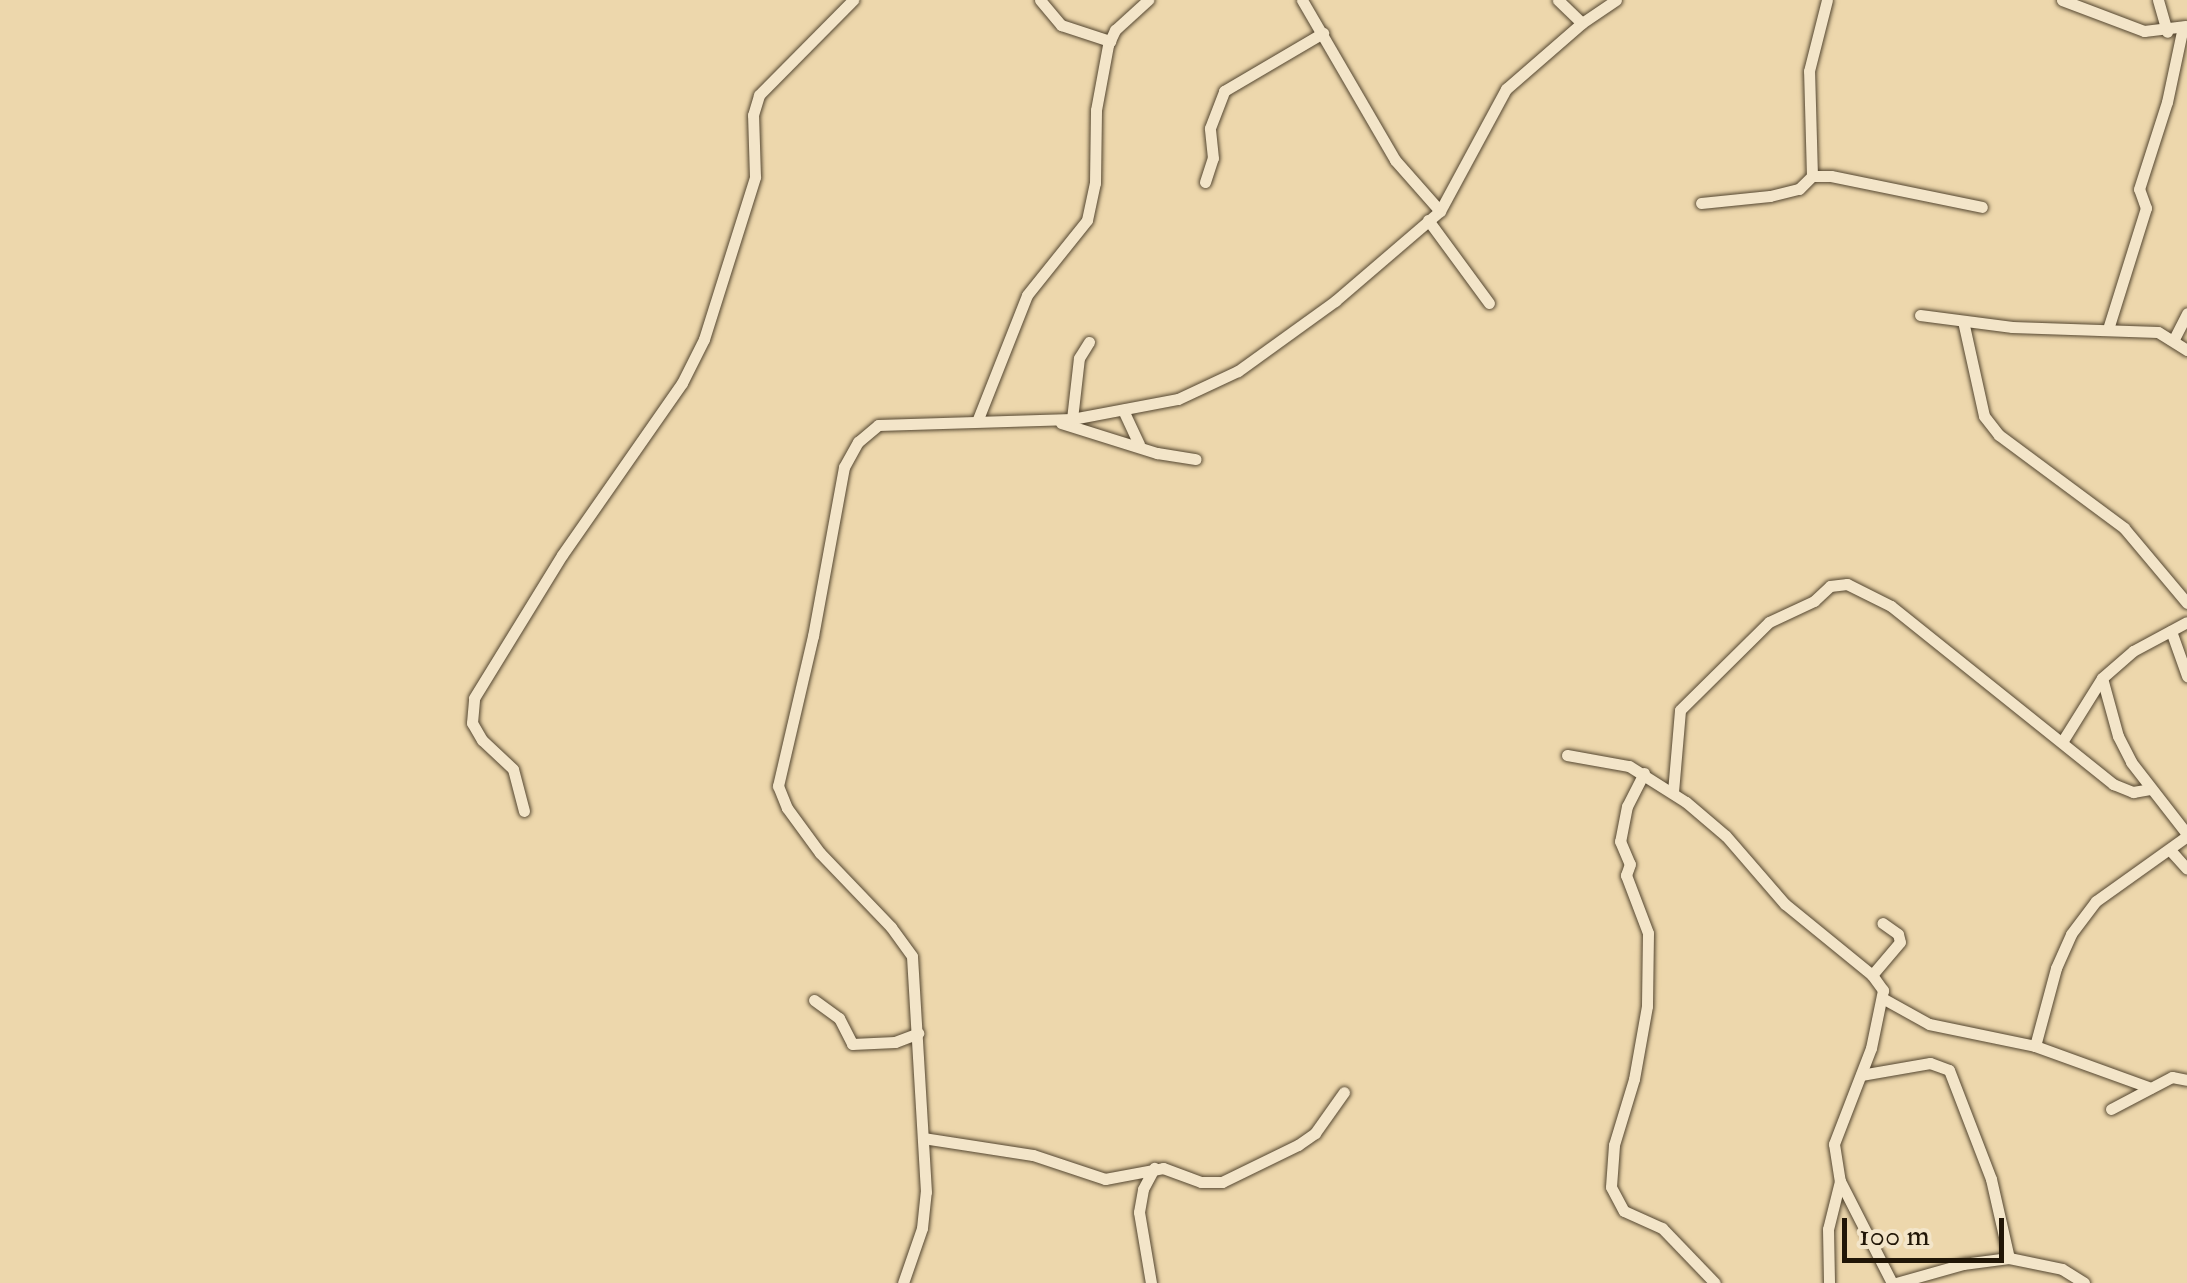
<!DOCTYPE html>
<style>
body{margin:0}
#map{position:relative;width:2187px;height:1283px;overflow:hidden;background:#edd7ac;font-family:"IM FELL Double Pica",serif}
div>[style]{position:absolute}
.roads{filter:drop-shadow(0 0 2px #544630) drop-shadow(0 0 2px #544630)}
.street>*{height:11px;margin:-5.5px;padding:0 5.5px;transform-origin:5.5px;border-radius:5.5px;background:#f3e5c9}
span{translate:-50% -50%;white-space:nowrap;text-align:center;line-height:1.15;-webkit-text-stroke:10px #f3e5c9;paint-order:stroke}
.scale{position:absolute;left:1842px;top:1218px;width:162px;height:45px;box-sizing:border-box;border:5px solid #211607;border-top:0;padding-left:12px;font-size:30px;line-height:35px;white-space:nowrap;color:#211607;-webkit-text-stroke:8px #f3e5c9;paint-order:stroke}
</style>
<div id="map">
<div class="roads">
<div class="street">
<i style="left:1040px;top:0;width:33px;rotate:50deg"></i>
<i style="left:1061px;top:25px;width:52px;rotate:18.1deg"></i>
<i style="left:1302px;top:0;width:185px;rotate:59.8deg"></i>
<i style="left:1395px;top:160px;width:68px;rotate:48.6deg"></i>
<i style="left:1558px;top:0;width:33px;rotate:44deg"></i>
<i style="left:2062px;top:0;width:88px;rotate:20.7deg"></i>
<i style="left:2144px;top:31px;width:42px;rotate:-6.8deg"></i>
<i style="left:2158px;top:0;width:33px;rotate:74deg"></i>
<i style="left:1812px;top:176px;width:105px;rotate:-91.6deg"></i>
<i style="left:1809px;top:71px;width:73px;rotate:-75.8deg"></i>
<i style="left:1205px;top:182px;width:25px;rotate:-72deg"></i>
<i style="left:1213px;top:158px;width:30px;rotate:-96deg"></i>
<i style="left:1210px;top:128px;width:40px;rotate:-69deg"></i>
<i style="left:1224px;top:91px;width:115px;rotate:-30.4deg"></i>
<i style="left:1701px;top:203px;width:69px;rotate:-5.8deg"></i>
<i style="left:1770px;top:196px;width:30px;rotate:-14deg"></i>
<i style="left:1799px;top:189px;width:18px;rotate:-45deg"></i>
<i style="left:1812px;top:176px;width:19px"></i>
<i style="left:1831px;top:176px;width:154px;rotate:11.6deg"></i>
<i style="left:1428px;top:220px;width:103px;rotate:53.7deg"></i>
<i style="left:1920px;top:315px;width:93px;rotate:7.4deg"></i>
<i style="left:2012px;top:327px;width:146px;rotate:2deg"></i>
<i style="left:2158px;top:332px;width:34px;rotate:32deg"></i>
<i style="left:1963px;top:321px;width:97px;rotate:77.5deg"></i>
<i style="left:1984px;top:416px;width:24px;rotate:52deg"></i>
<i style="left:1999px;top:435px;width:156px;rotate:36.6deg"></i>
<i style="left:2124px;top:528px;width:98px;rotate:50deg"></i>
<i style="left:2108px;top:329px;width:127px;rotate:-72.6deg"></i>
<i style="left:2146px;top:208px;width:20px;rotate:-110deg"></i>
<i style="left:2139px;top:189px;width:91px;rotate:-72.2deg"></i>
<i style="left:2167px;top:102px;width:77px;rotate:-78deg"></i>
<i style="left:2174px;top:339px;width:29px;rotate:-63deg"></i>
<i style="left:1123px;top:410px;width:38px;rotate:65deg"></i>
<i style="left:978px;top:419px;width:133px;rotate:-68.4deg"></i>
<i style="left:1027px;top:295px;width:96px;rotate:-51.3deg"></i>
<i style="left:1087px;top:220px;width:38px;rotate:-78deg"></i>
<i style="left:1095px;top:183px;width:73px;rotate:-89.2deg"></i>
<i style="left:1096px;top:110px;width:66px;rotate:-79.5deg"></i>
<i style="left:1108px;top:45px;width:17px;rotate:-65deg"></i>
<i style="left:1115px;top:30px;width:45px;rotate:-42.3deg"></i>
<i style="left:1072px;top:419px;width:61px;rotate:-83.5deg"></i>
<i style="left:1079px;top:358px;width:19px;rotate:-58deg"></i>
<i style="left:1061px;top:423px;width:101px;rotate:17.4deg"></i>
<i style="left:1157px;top:453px;width:39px;rotate:9deg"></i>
<i style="left:2171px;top:631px;width:48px;rotate:70.4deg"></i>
<i style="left:2102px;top:678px;width:60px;rotate:74.6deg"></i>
<i style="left:2118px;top:736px;width:29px;rotate:63deg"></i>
<i style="left:2131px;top:762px;width:91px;rotate:52.1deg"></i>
<i style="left:2062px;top:742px;width:75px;rotate:-58deg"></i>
<i style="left:2102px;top:678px;width:41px;rotate:-41.1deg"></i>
<i style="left:2133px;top:651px;width:61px;rotate:-28.2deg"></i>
<i style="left:1567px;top:755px;width:63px;rotate:10.1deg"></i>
<i style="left:1629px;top:766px;width:67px;rotate:32.3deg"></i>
<i style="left:1686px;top:802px;width:52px;rotate:40.4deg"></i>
<i style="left:1726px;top:836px;width:90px;rotate:49.1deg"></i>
<i style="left:1785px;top:904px;width:112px;rotate:39.2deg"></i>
<i style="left:1872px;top:975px;width:19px;rotate:54deg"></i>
<i style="left:1883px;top:990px;width:59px;rotate:101.7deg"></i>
<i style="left:1871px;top:1048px;width:103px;rotate:111.1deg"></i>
<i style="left:1834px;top:1144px;width:37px;rotate:81deg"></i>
<i style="left:1840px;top:1181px;width:49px;rotate:104deg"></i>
<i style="left:1828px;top:1229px;width:54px;rotate:88.9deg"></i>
<i style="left:1644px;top:773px;width:37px;rotate:117deg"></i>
<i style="left:1627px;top:806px;width:36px;rotate:101deg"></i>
<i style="left:1620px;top:841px;width:25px;rotate:67deg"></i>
<i style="left:1630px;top:864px;width:12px;rotate:110deg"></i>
<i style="left:1626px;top:875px;width:62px;rotate:69.2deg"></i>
<i style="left:1648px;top:933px;width:73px;rotate:90.8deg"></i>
<i style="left:1647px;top:1006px;width:74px;rotate:100.1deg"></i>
<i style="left:1634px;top:1079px;width:69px;rotate:106.9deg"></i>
<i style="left:1614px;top:1145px;width:42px;rotate:94.1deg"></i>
<i style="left:1611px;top:1187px;width:27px;rotate:62deg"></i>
<i style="left:1624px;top:1211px;width:42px;rotate:24.1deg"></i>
<i style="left:1662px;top:1228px;width:76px;rotate:46.1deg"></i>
<i style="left:1673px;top:792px;width:82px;rotate:-85.1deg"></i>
<i style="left:1680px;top:710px;width:125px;rotate:-44.7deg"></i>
<i style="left:1769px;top:622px;width:50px;rotate:-25deg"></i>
<i style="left:1814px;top:601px;width:22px;rotate:-43deg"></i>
<i style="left:1830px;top:586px;width:17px;rotate:-7deg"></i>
<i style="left:1847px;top:584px;width:49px;rotate:26.6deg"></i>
<i style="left:1891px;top:606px;width:285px;rotate:38.7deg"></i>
<i style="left:2113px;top:784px;width:22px;rotate:22deg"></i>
<i style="left:2133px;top:792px;width:17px;rotate:-10deg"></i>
<i style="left:524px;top:811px;width:43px;rotate:-104.7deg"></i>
<i style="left:513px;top:769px;width:42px;rotate:-136.9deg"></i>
<i style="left:482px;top:740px;width:20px;rotate:-120deg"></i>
<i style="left:472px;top:723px;width:25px;rotate:-85deg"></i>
<i style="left:474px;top:698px;width:168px;rotate:-58.4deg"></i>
<i style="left:562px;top:555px;width:210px;rotate:-55.1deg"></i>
<i style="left:682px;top:383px;width:49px;rotate:-63.4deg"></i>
<i style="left:704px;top:339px;width:170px;rotate:-72.5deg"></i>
<i style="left:755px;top:177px;width:62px;rotate:-91.8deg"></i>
<i style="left:753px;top:115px;width:21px;rotate:-73deg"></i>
<i style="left:759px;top:95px;width:134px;rotate:-45.3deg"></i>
<i style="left:2170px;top:850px;width:25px;rotate:48deg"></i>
<i style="left:1872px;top:975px;width:43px;rotate:-49.7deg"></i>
<i style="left:1900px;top:942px;width:8px;rotate:-104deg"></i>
<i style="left:1898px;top:934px;width:19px;rotate:-145deg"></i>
<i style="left:1884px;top:999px;width:51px;rotate:29.1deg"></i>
<i style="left:1929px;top:1024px;width:108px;rotate:11.7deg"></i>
<i style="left:2035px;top:1046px;width:123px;rotate:19.9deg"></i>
<i style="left:814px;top:1000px;width:31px;rotate:36deg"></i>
<i style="left:839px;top:1018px;width:29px;rotate:63deg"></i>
<i style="left:852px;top:1044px;width:43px;rotate:-2.7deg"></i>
<i style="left:895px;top:1042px;width:25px;rotate:-21deg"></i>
<i style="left:2035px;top:1046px;width:81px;rotate:-74.9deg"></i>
<i style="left:2056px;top:968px;width:37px;rotate:-66deg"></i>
<i style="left:2071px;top:934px;width:41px;rotate:-52.9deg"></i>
<i style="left:2096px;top:901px;width:112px;rotate:-35.5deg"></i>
<i style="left:1861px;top:1075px;width:70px;rotate:-9.9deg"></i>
<i style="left:1930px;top:1063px;width:20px;rotate:20deg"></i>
<i style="left:1949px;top:1070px;width:117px;rotate:68.9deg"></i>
<i style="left:1991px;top:1179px;width:81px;rotate:77.2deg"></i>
<i style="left:2111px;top:1109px;width:69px;rotate:-27.7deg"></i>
<i style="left:2172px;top:1077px;width:15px;rotate:11deg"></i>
<i style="left:923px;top:1138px;width:111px;rotate:8.8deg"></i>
<i style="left:1033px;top:1155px;width:76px;rotate:18.4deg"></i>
<i style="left:1105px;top:1179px;width:59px;rotate:-10.7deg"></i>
<i style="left:1163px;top:1168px;width:40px;rotate:20.2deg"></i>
<i style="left:1201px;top:1182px;width:21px"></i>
<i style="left:1222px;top:1182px;width:85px;rotate:-26deg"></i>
<i style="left:1298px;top:1145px;width:21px;rotate:-35deg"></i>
<i style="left:1315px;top:1133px;width:50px;rotate:-54.7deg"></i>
<i style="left:1840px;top:1181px;width:114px;rotate:63deg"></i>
<i style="left:903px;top:1283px;width:58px;rotate:-70.9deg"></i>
<i style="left:922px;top:1228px;width:36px;rotate:-84deg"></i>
<i style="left:926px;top:1192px;width:236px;rotate:-93.4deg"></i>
<i style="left:912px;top:956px;width:36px;rotate:-126deg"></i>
<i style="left:891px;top:927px;width:103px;rotate:-133.8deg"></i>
<i style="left:820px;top:853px;width:56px;rotate:-126.3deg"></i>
<i style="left:787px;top:808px;width:24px;rotate:-112deg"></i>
<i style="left:778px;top:786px;width:154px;rotate:-76.9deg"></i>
<i style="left:813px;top:636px;width:172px;rotate:-79.6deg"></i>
<i style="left:844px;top:467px;width:29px;rotate:-61deg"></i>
<i style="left:858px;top:442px;width:26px;rotate:-40deg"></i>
<i style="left:878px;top:425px;width:194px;rotate:-1.8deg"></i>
<i style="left:1072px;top:419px;width:108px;rotate:-10.7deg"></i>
<i style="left:1178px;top:399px;width:66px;rotate:-25deg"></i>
<i style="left:1238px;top:371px;width:120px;rotate:-35.8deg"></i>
<i style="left:1335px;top:301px;width:138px;rotate:-40.6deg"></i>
<i style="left:1440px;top:211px;width:139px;rotate:-61.6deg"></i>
<i style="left:1506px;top:89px;width:101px;rotate:-41deg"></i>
<i style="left:1582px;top:23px;width:41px;rotate:-34.1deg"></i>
<i style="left:1151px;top:1283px;width:72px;rotate:-99.6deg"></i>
<i style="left:1139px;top:1212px;width:23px;rotate:-80deg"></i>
<i style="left:1143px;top:1189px;width:24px;rotate:-62deg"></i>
<i style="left:1896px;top:1283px;width:70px;rotate:-15.8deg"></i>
<i style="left:1963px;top:1264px;width:46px;rotate:-7.4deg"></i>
<i style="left:2009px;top:1258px;width:54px;rotate:11.7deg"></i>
<i style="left:2062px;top:1269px;width:26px;rotate:32deg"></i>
</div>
</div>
<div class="scale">100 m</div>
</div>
